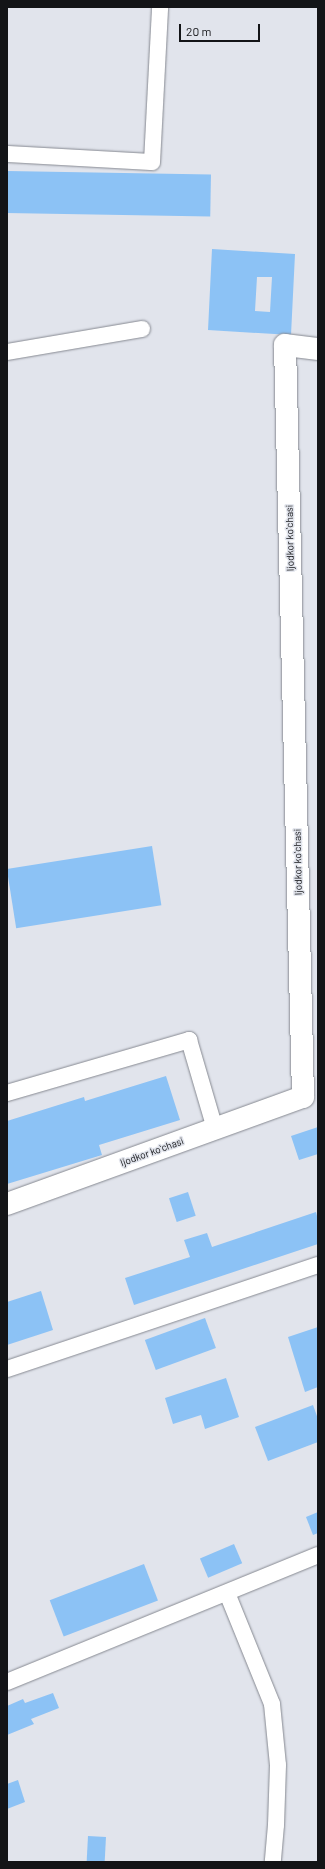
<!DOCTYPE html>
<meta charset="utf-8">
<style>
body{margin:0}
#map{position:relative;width:325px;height:1869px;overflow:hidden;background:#e1e4ec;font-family:Barlow,sans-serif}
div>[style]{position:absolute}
.building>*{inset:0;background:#8cc2f5;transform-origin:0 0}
.roads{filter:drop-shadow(0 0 1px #868991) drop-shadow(0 0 1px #868991)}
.service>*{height:16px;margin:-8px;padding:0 8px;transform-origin:8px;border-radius:8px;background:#fff}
.minor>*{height:22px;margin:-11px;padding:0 11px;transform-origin:11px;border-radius:11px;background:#fff}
span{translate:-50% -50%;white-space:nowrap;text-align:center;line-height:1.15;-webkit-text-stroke:3px #e1e4ec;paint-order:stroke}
.street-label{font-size:10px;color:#131417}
.frame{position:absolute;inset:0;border:8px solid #131417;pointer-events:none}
.scale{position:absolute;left:179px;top:24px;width:81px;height:18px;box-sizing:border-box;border:2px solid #131417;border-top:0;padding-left:5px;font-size:12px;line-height:14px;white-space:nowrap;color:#131417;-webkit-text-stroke:3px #e1e4ec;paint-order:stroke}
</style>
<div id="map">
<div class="building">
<i style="left:7px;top:171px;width:204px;height:42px;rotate:1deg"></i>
<i style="clip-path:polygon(evenodd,212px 249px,295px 254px,291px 335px,208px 330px,212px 249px,257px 277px,272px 277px,270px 312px,255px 311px,257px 277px)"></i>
<i style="left:152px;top:846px;width:60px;height:147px;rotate:81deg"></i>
<i style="clip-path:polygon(166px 1076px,180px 1120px,99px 1145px,102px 1155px,7px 1184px,7px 1121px,84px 1097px,85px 1101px)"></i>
<i style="clip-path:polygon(318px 1127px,318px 1154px,299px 1160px,291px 1136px)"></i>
<i style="left:188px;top:1192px;width:25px;height:20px;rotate:72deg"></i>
<i style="clip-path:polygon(316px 1212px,318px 1220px,318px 1244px,134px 1305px,125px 1278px,190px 1257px,184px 1240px,207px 1233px,212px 1247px)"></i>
<i style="clip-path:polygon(41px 1291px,53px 1330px,7px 1345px,7px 1302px)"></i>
<i style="left:205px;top:1318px;width:32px;height:64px;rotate:70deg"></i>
<i style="clip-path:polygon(318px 1327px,318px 1387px,305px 1392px,288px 1337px)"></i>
<i style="clip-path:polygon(226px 1378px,239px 1417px,205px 1429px,201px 1415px,173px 1424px,165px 1398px)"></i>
<i style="clip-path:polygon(313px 1405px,318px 1419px,318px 1442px,268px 1461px,255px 1427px)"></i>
<i style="clip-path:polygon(318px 1512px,318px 1533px,313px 1535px,306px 1517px)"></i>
<i style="left:234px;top:1544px;width:21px;height:37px;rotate:67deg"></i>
<i style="left:144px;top:1564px;width:39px;height:101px;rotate:69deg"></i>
<i style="clip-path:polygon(53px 1693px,59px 1708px,31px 1719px,34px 1724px,7px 1735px,7px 1706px,23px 1699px,25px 1703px)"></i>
<i style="clip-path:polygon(18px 1780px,25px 1802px,7px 1809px,7px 1784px)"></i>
<i style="left:88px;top:1836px;width:18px;height:26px;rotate:3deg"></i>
</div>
<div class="roads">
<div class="service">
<i style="left:7px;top:154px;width:145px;rotate:3.2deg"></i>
<i style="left:152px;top:162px;width:155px;rotate:-87deg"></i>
<i style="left:7px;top:352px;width:137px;rotate:-9.7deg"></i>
<i style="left:7px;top:1093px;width:190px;rotate:-16.2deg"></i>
<i style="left:189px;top:1040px;width:93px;rotate:73.7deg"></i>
<i style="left:7px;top:1369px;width:328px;rotate:-18.5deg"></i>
<i style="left:227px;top:1593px;width:120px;rotate:67.9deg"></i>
<i style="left:272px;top:1704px;width:61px;rotate:84.4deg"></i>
<i style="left:278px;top:1765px;width:60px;rotate:91.9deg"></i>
<i style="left:276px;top:1825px;width:37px;rotate:95deg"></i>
<i style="left:7px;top:1682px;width:336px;rotate:-22.2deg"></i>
</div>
<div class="minor">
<i style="left:7px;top:1204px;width:315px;rotate:-19.9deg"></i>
<i style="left:303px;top:1097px;width:752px;rotate:-91.37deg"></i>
<i style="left:285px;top:345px;width:33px;rotate:7deg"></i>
</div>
</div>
<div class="street-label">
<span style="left:290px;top:538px;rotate:-91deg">Ijodkor koʻchasi</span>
<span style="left:298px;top:862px;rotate:-91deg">Ijodkor koʻchasi</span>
<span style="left:152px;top:1152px;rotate:-20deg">Ijodkor koʻchasi</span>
</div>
<div class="frame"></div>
<div class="scale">20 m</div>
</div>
